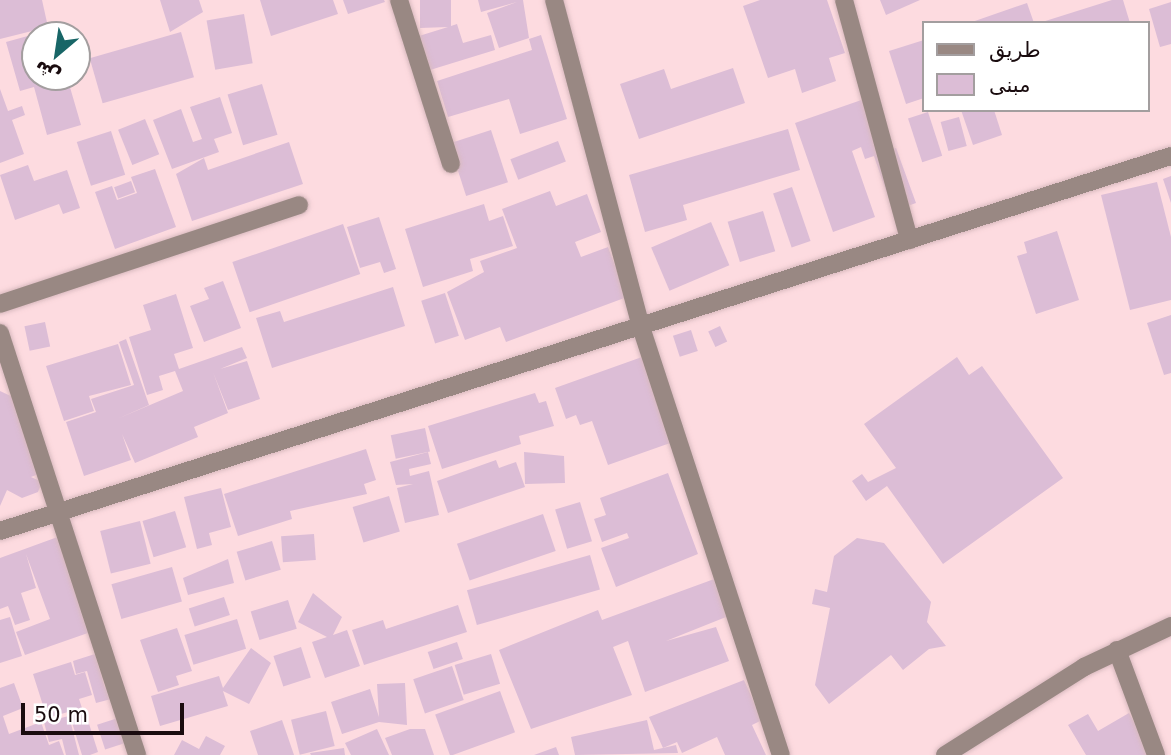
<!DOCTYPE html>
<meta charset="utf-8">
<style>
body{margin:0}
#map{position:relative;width:1171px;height:755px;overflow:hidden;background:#fddbe0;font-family:"DejaVu Sans",Vazirmatn,sans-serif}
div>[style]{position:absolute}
.building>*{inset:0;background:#dcbdd6;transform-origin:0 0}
.roads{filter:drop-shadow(0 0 2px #d9babf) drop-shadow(0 0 2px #d9babf)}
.minor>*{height:18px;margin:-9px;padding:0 9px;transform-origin:9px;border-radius:9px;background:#998883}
span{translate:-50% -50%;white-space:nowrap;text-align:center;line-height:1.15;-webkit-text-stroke:5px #fff;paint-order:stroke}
.legend{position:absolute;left:922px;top:21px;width:228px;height:91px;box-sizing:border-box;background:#fff;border:2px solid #a39e9f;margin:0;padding:9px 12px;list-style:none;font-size:21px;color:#1a0c0f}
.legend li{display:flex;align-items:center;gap:14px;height:35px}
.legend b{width:35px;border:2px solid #a39e9f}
.north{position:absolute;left:21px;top:21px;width:70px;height:70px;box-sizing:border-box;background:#fff;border:2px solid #a39e9f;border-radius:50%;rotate:209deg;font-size:19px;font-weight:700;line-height:28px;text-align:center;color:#1a0c0f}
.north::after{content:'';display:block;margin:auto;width:24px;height:32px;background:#186667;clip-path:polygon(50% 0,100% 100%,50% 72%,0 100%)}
.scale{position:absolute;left:21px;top:703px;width:163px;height:32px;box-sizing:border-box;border:4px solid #1a0c0f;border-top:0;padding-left:9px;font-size:21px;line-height:24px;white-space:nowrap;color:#1a0c0f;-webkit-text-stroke:5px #fff;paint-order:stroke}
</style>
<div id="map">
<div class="building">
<i style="clip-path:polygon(0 0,42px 0,48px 27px,0 39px)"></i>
<i style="clip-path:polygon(160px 0,199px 0,203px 12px,170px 32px)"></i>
<i style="clip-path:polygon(260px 0,333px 0,338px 14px,271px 36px)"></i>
<i style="clip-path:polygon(343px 0,384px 0,385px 2px,348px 14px)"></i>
<i style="clip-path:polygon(420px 0,451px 0,451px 26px,457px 24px,463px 43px,491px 35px,495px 50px,430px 70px,419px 36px,448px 27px,420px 28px)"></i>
<i style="clip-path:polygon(478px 0,523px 0,529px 38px,499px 48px,487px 13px,517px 2px,481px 12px)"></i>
<i style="clip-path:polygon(760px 0,827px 0,845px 53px,829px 58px,836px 81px,802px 93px,795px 69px,768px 78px,743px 6px)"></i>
<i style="clip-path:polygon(880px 0,920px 0,886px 15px)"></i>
<i style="clip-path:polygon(1112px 0,1123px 0,1130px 23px,1039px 23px)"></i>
<i style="clip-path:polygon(1171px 2px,1171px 44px,1160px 47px,1149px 9px)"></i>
<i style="clip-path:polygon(1027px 3px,1034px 23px,972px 23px,972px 22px)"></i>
<i style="left:244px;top:14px;width:50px;height:38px;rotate:80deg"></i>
<i style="clip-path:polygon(53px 29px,55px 35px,35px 35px,35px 77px,67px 77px,81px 125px,47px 135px,34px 87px,20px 91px,6px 42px)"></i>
<i style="left:181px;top:32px;width:47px;height:95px;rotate:74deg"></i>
<i style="clip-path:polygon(541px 35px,567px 119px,520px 134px,509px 99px,448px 117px,437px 81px,532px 50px,529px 39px)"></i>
<i style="clip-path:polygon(924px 40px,924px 98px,906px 104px,889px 51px)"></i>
<i style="clip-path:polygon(733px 68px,745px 103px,639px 139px,620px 84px,664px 69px,671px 89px)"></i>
<i style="left:262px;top:84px;width:53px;height:36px;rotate:73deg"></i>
<i style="clip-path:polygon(0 89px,8px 111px,22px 106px,25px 115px,12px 120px,24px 154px,0 163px)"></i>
<i style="clip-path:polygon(873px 96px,886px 151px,896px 148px,916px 203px,893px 211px,874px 156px,865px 159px,861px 147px,852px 151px,875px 217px,833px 232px,795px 123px)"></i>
<i style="clip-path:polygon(220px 97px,232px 133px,214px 139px,219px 152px,172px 169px,153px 120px,181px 109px,193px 142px,202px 139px,190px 107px)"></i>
<i style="clip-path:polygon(961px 110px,994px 110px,1002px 135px,973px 145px)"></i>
<i style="left:928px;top:112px;width:46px;height:21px;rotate:72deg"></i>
<i style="left:959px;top:117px;width:30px;height:19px;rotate:75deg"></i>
<i style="left:145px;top:119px;width:38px;height:29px;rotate:68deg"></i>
<i style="clip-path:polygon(788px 129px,800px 170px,683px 205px,687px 220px,645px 232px,629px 175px)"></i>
<i style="left:491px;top:130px;width:55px;height:44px;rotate:72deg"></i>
<i style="left:111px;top:131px;width:46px;height:36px;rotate:72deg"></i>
<i style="left:558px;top:141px;width:22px;height:51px;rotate:69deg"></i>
<i style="clip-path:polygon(289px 142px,303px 184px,192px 221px,176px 174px,204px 158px,208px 170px)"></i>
<i style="clip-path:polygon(28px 165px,34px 181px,67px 170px,80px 208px,63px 214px,59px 204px,15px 220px,0 175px)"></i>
<i style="clip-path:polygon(155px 169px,176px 227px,115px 249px,95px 192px,112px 186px,117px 200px,137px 193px,131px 177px)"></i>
<i style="clip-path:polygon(1171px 176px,1171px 203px,1163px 179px)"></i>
<i style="left:131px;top:181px;width:12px;height:18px;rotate:70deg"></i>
<i style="clip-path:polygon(1157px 182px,1171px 237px,1171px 300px,1130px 310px,1101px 195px)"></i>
<i style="left:792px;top:187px;width:57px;height:20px;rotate:71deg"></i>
<i style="clip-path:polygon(550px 191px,556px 206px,587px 194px,601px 232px,575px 242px,581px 257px,608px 247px,627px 297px,506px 342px,500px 327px,465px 340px,447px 292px,484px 272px,480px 261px,517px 248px,502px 209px)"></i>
<i style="clip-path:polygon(484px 204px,489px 221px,503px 216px,513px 246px,470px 259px,473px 271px,423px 287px,405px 229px)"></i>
<i style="left:763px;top:211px;width:42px;height:37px;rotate:73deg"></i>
<i style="clip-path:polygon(379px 217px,396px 269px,384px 273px,380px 262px,360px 268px,347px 227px)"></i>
<i style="left:711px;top:222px;width:47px;height:65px;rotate:67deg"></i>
<i style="left:343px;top:224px;width:53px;height:117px;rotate:71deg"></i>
<i style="clip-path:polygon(1057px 231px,1079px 300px,1036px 314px,1017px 256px,1027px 253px,1024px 242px)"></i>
<i style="clip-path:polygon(223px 281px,241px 328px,204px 342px,190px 306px,209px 299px,204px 288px)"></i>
<i style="clip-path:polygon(393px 287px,405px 326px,272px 368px,256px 318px,280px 311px,284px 322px)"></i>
<i style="left:445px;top:293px;width:45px;height:25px;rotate:72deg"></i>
<i style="clip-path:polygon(176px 294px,193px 348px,174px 354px,179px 369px,242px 347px,247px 358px,220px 369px,247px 361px,260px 399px,228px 410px,213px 372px,228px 413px,194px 427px,198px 437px,135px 463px,122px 434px,131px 460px,84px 476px,66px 422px,96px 412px,91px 399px,134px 385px,119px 342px,126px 339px,149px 405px,117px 419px,183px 391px,175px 371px,159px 376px,163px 390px,147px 395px,129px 337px,151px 330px,143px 305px)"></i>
<i style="clip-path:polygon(1171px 315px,1171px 373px,1164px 375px,1147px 323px)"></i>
<i style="left:45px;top:322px;width:25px;height:21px;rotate:78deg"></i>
<i style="left:720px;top:326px;width:17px;height:13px;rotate:65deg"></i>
<i style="left:691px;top:330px;width:22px;height:19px;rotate:72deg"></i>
<i style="clip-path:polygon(118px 344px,131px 385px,89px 396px,94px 411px,64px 421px,46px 366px)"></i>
<i style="clip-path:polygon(642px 357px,673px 442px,608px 465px,592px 421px,580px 425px,576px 415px,566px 419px,555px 388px)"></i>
<i style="clip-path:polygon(957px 357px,969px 375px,982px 366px,1063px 478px,943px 564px,887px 486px,866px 501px,852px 481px,862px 474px,868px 482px,896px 468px,864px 424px)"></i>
<i style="clip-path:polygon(0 391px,15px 398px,41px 473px,31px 477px,42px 482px,38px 492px,22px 498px,7px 490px,0 506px)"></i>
<i style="clip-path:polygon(535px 393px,539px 403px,546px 401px,554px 426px,519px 436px,521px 444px,442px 469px,428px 426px)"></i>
<i style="left:425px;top:428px;width:24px;height:35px;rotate:78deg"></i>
<i style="clip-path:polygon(366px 449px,376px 480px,364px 484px,367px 494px,290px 511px,292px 519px,238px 536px,224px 494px)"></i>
<i style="clip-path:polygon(428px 452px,431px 464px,409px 469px,410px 476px,429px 471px,439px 515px,405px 523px,397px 488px,413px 484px,396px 485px,390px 462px)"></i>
<i style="clip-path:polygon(524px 452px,564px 456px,565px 483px,525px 484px)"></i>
<i style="clip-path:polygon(496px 460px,499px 468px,516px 462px,525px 487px,448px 513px,437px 481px)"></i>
<i style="clip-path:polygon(668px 473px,698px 554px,616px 587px,601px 548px,629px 538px,627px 533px,602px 542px,594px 519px,606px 515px,600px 498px)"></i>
<i style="clip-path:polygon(221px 488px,231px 527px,209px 533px,212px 545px,197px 549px,184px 497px)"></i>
<i style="left:389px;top:496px;width:37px;height:38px;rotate:73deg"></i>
<i style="left:580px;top:502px;width:41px;height:26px;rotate:73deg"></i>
<i style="left:175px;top:511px;width:38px;height:34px;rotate:73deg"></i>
<i style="left:543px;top:514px;width:39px;height:91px;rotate:71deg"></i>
<i style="left:140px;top:521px;width:44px;height:41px;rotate:76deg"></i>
<i style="clip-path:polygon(74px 531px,105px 627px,25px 655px,16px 632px,50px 619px,26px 554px,36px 588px,21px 593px,30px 620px,15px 625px,8px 606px,0 609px,0 558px)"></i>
<i style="left:314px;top:534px;width:26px;height:33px;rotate:86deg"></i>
<i style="clip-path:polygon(857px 538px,884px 543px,931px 602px,927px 622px,946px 646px,929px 649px,903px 670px,891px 655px,829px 704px,815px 685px,830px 608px,812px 604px,815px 589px,827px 592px,834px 556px)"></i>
<i style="left:272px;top:541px;width:30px;height:37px;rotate:73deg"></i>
<i style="left:590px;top:555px;width:36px;height:128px;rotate:74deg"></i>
<i style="clip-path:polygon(228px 559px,234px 583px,188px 595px,183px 578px)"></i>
<i style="left:172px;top:567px;width:36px;height:63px;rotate:74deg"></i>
<i style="clip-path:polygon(717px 578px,731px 615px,666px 641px,716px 627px,729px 661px,645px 692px,628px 641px,613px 647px,632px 695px,531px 729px,499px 650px,598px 610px,602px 620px)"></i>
<i style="clip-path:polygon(313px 593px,342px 617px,333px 635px,347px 630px,360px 666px,325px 678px,312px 642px,327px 637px,298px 622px)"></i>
<i style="left:224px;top:597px;width:19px;height:37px;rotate:72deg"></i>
<i style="left:288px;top:600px;width:30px;height:39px;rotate:73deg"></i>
<i style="clip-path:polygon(458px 605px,467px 632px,364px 665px,352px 630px,383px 620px,386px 629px)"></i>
<i style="clip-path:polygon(10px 617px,22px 656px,0 663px,0 620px)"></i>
<i style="left:237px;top:619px;width:31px;height:55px;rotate:73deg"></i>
<i style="clip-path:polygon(177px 628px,192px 671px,176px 676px,179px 685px,158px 692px,140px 640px)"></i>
<i style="left:457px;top:642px;width:18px;height:31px;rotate:71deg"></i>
<i style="left:301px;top:647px;width:32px;height:29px;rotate:72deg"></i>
<i style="clip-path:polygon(251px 648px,271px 663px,249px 704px,223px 691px,228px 706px,160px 726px,151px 696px,219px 676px,223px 688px)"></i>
<i style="clip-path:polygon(95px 654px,105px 688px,112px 686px,115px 698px,96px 703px,87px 671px,76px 674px,73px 661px)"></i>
<i style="left:491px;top:654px;width:31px;height:38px;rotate:73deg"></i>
<i style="clip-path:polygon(71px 662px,75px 675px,85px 672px,92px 695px,79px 699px,82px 708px,47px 718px,33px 674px)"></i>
<i style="left:452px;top:666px;width:36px;height:41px;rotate:71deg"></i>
<i style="clip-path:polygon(744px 680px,762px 720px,752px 725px,766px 755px,725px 755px,717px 737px,682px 753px,677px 742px,663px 748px,649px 717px)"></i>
<i style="clip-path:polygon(14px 683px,23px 708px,3px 716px,9px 734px,41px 722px,49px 745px,59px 741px,64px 755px,0 755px,0 688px)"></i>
<i style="clip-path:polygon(405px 683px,407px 725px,379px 722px,342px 734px,331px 702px,370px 689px,379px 717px,377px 684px)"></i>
<i style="left:500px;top:691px;width:44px;height:69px;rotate:70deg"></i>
<i style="clip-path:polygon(85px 711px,98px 752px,90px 755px,82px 755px,70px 716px)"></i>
<i style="left:326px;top:711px;width:36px;height:36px;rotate:76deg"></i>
<i style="clip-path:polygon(1129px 713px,1153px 755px,1086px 755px,1068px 725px,1088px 714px,1098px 731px)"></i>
<i style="clip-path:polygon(69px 716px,79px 755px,66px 755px,62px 739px,49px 742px,44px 722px)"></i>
<i style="left:118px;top:718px;width:26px;height:22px;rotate:72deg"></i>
<i style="clip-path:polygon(282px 720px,294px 755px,258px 755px,250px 731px)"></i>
<i style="clip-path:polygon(647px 720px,654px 750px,676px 745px,678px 753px,575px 755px,571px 737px)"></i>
<i style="clip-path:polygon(377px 729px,389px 755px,351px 755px,345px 743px)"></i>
<i style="clip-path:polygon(410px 729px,425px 729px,434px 755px,392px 755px,385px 738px)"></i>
<i style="clip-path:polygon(206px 736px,225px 746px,220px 755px,174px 755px,182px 740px,199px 749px)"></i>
<i style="clip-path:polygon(556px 747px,559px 755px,534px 755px)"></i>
<i style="clip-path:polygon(344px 748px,345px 755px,311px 755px,310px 753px)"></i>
</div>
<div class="roads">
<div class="minor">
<i style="left:399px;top:0;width:172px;rotate:72.4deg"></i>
<i style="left:554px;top:0;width:338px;rotate:75.1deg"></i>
<i style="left:641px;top:327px;width:450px;rotate:71.9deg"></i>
<i style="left:844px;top:0;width:249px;rotate:74.8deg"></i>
<i style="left:0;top:304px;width:315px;rotate:-18.3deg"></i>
<i style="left:0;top:333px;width:444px;rotate:72deg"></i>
<i style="left:0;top:531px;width:1230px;rotate:-17.76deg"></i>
<i style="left:1117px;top:650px;width:112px;rotate:69.6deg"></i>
<i style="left:945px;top:755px;width:165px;rotate:-32.3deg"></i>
<i style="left:1084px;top:667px;width:96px;rotate:-25.2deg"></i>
</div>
</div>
<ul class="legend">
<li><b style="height:9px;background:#998883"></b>طريق</li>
<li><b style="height:19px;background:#dcbdd6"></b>مبنى</li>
</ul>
<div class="north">ش</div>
<div class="scale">50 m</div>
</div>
